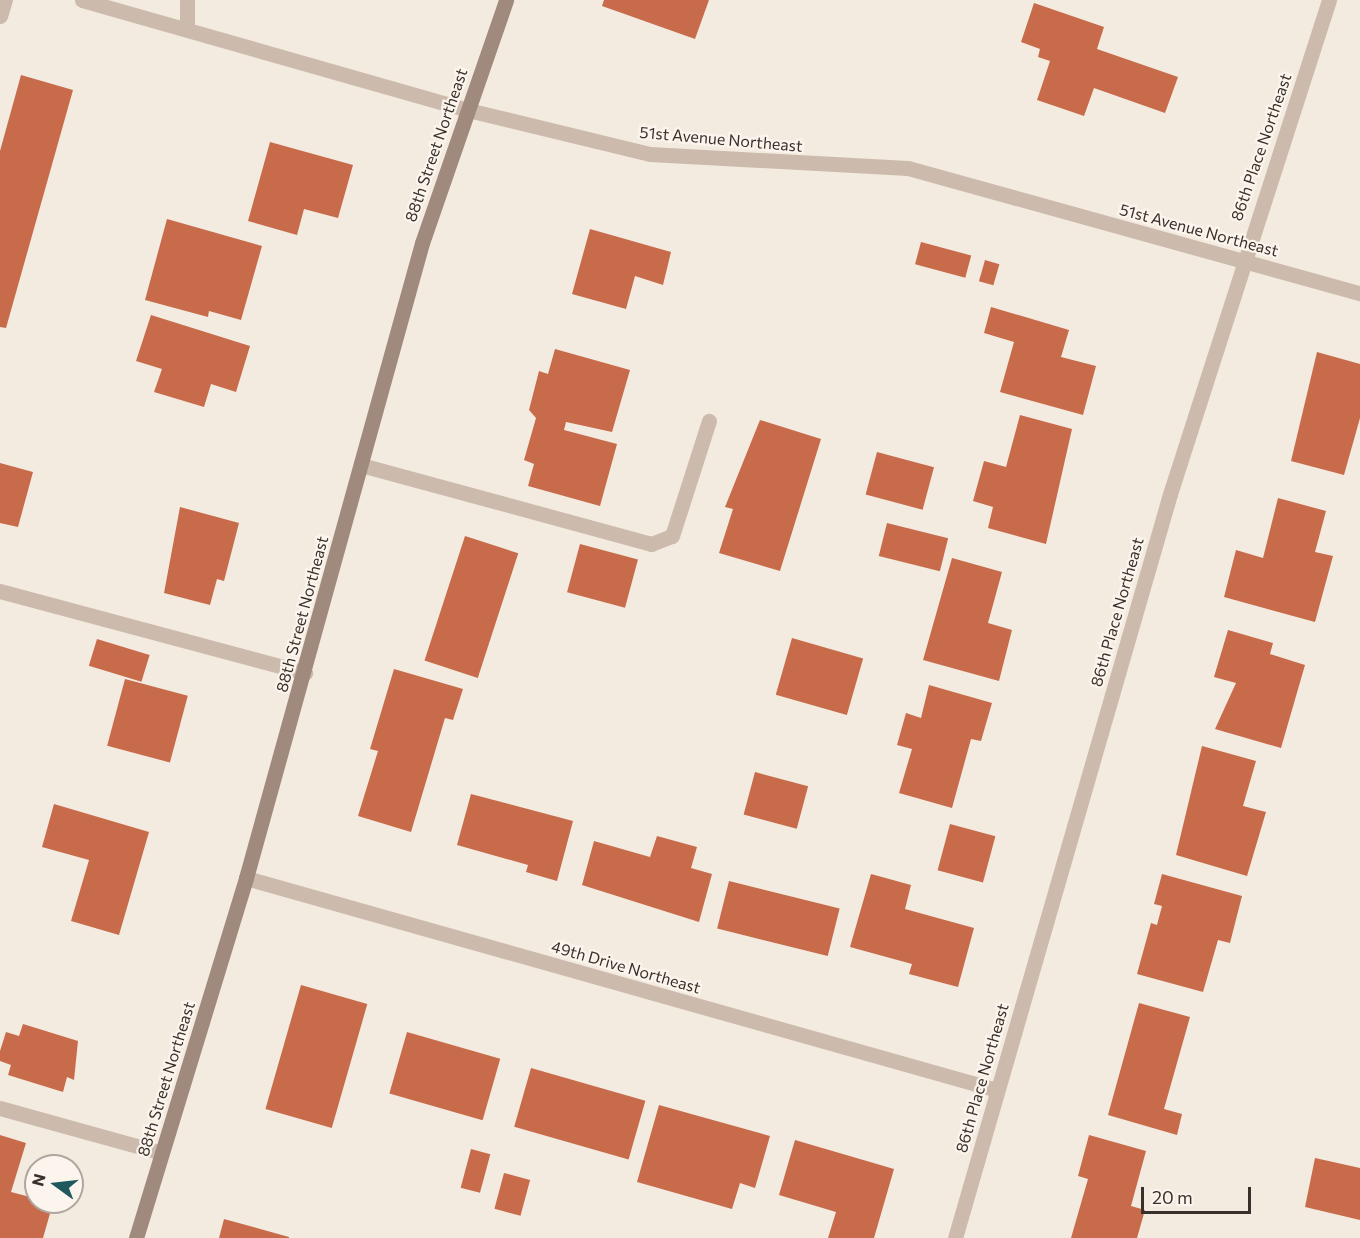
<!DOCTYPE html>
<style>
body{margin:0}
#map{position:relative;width:1360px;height:1238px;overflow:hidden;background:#f4ebe0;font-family:Commissioner,sans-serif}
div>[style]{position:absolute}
.building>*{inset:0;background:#c76b4b;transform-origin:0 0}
.service>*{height:15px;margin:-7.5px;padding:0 7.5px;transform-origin:7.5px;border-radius:7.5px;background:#ccbbac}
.minor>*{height:15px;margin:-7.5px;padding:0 7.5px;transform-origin:7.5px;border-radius:7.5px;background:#ccbbac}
.tertiary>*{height:15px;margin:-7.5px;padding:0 7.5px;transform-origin:7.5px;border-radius:7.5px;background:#ccbbac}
.secondary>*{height:15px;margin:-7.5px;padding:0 7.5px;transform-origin:7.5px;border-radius:7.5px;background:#a08a7d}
span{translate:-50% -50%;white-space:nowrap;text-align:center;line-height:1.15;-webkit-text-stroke:4.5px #fbf5ed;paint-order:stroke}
.street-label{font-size:16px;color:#3a302b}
.north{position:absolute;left:24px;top:1154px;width:60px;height:60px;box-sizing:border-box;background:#fbf5ed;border:2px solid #aea69f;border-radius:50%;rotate:285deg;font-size:16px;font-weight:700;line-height:24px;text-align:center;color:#3a302b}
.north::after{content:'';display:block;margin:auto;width:21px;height:27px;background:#1f585d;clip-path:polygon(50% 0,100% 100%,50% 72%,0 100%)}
.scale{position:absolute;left:1141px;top:1187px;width:110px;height:27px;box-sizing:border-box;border:3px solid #3a302b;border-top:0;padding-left:8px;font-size:18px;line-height:21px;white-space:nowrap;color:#3a302b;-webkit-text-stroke:4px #fbf5ed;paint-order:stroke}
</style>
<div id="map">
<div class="building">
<i style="clip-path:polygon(604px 0,709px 0,695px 39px,602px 6px)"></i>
<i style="clip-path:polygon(1034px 3px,1104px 27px,1097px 49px,1178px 77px,1165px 113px,1094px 88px,1084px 116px,1037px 100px,1050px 61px,1038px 57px,1040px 49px,1021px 42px)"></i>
<i style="clip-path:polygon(21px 75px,73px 90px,6px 328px,0 327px,0 151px)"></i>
<i style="clip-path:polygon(270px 142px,353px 165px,338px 218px,304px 209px,297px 235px,248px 221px)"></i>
<i style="clip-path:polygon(167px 219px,262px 246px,241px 320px,209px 311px,208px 317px,145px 300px)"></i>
<i style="clip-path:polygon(590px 229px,671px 252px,663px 285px,635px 276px,626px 309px,572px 294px)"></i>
<i style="left:921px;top:242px;width:52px;height:23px;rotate:15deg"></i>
<i style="left:985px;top:260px;width:15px;height:22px;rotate:16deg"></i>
<i style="clip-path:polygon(991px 307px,1069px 330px,1061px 357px,1096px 366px,1083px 415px,1000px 392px,1014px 342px,984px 333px)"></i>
<i style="clip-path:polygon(151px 315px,250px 346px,236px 392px,211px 384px,204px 407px,154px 392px,162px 369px,136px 361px)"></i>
<i style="clip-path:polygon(555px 349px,630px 370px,612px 432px,557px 420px,566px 422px,564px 430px,617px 444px,600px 506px,528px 486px,534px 464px,524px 460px,536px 418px,529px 410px,539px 371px,548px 374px)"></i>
<i style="clip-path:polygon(1317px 352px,1360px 364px,1360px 418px,1344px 475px,1291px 461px)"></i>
<i style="clip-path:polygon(1020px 415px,1072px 429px,1046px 544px,988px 528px,993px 507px,973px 501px,984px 461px,1006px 467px)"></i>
<i style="clip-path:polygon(760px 420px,821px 439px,780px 571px,719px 553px,733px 509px,725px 507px)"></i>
<i style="left:877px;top:452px;width:59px;height:44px;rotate:15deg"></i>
<i style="clip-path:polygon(0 463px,33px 472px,18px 527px,0 523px)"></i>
<i style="clip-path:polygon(1278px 498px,1326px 511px,1315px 552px,1333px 556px,1315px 622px,1224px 597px,1236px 550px,1263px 558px)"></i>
<i style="clip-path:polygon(180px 507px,239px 523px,224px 581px,217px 579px,210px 605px,164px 593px)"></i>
<i style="left:887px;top:523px;width:63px;height:34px;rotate:14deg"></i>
<i style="left:465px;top:536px;width:56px;height:131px;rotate:18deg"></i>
<i style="left:580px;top:544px;width:60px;height:50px;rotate:15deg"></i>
<i style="clip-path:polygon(952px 558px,1002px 572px,988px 623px,1012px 630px,999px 681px,923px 660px)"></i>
<i style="clip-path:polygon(1228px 630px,1273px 643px,1270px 654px,1305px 665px,1281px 748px,1215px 729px,1236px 683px,1214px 677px)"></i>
<i style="left:792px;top:638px;width:74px;height:59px;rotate:16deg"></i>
<i style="left:97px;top:639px;width:55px;height:28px;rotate:17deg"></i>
<i style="clip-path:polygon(394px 669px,463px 689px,453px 720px,445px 718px,411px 832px,358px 816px,378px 751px,370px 749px)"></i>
<i style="left:125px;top:679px;width:65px;height:69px;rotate:15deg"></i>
<i style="clip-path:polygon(929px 685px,992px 703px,981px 741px,971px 739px,952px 808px,899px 793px,912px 749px,897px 745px,906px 713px,921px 718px)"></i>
<i style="clip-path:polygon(1202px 746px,1256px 761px,1243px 806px,1266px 812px,1247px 876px,1176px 855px)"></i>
<i style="left:755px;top:772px;width:55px;height:44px;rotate:15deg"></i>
<i style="clip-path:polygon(471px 794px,573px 821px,557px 881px,526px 872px,528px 865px,457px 845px)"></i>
<i style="clip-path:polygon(54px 804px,149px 832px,119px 935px,71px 921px,89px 860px,42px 847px)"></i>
<i style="left:950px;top:824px;width:47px;height:48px;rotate:15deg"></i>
<i style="clip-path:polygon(657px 836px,697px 847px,691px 868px,712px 874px,699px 922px,582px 885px,594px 841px,650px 857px)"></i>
<i style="clip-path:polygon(871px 874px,911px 885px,905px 909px,974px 928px,958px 987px,909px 974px,912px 964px,850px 947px)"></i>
<i style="clip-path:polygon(1162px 874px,1242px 896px,1230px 943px,1218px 940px,1203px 992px,1137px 974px,1151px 923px,1157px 925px,1162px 906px,1154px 904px)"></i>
<i style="left:729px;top:881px;width:114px;height:49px;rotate:14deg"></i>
<i style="left:301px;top:985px;width:69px;height:129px;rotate:16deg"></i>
<i style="clip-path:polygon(1139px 1003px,1190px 1017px,1164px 1109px,1182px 1114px,1177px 1135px,1108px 1115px)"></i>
<i style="clip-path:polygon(23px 1024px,78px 1041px,74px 1080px,67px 1077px,63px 1092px,8px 1075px,11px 1065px,0 1061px,0 1051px,6px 1032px,19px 1036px)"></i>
<i style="left:407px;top:1032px;width:97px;height:64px;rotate:16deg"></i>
<i style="left:531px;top:1068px;width:119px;height:61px;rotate:16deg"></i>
<i style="clip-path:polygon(659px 1105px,770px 1136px,755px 1188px,740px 1183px,732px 1209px,637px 1182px)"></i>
<i style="clip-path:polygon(0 1135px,26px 1143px,11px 1192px,53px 1203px,43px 1238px,0 1238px)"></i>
<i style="clip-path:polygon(1089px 1135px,1146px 1151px,1131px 1206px,1145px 1210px,1137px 1238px,1071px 1238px,1088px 1179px,1078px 1176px)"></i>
<i style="clip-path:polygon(795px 1140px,894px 1169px,874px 1238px,828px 1238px,836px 1212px,779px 1195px)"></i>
<i style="left:471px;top:1149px;width:20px;height:40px;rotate:15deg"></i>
<i style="clip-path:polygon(1315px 1158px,1360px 1168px,1360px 1220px,1305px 1207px)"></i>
<i style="left:504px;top:1173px;width:27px;height:37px;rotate:15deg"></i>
<i style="clip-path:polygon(224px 1219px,289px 1237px,289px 1238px,219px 1238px)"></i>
</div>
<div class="service">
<i style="left:187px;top:0;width:26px;rotate:90deg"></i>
<i style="left:0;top:16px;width:17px;rotate:-73deg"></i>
<i style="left:361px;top:465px;width:301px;rotate:15.2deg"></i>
<i style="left:651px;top:544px;width:22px;rotate:-21deg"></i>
<i style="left:672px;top:536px;width:121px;rotate:-72.2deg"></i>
<i style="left:0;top:591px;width:316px;rotate:15deg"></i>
<i style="left:0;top:1108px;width:168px;rotate:15.5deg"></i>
</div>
<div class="minor">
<i style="left:246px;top:878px;width:780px;rotate:15.76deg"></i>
</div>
<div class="tertiary">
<i style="left:82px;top:0;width:401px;rotate:15.9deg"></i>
<i style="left:468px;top:110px;width:187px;rotate:13.6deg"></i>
<i style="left:650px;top:154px;width:258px;rotate:3.1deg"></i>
<i style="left:908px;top:168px;width:469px;rotate:15.5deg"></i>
<i style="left:955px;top:1238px;width:774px;rotate:-73.88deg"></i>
<i style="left:1170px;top:494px;width:519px;rotate:-72.16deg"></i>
</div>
<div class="secondary">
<i style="left:136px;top:1238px;width:376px;rotate:-73deg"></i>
<i style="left:246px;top:878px;width:659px;rotate:-74.51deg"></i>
<i style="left:422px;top:243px;width:257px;rotate:-70.9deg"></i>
</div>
<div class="street-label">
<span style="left:721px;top:139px;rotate:5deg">51st Avenue Northeast</span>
<span style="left:436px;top:145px;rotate:-71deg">88th Street Northeast</span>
<span style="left:1261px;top:147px;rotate:-71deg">86th Place Northeast</span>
<span style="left:1199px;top:230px;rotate:15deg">51st Avenue Northeast</span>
<span style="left:1117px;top:612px;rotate:-74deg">86th Place Northeast</span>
<span style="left:302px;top:614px;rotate:-75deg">88th Street Northeast</span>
<span style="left:626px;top:967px;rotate:16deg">49th Drive Northeast</span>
<span style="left:982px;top:1078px;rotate:-74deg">86th Place Northeast</span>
<span style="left:166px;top:1079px;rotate:-73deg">88th Street Northeast</span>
</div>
<div class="north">N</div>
<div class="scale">20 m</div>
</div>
